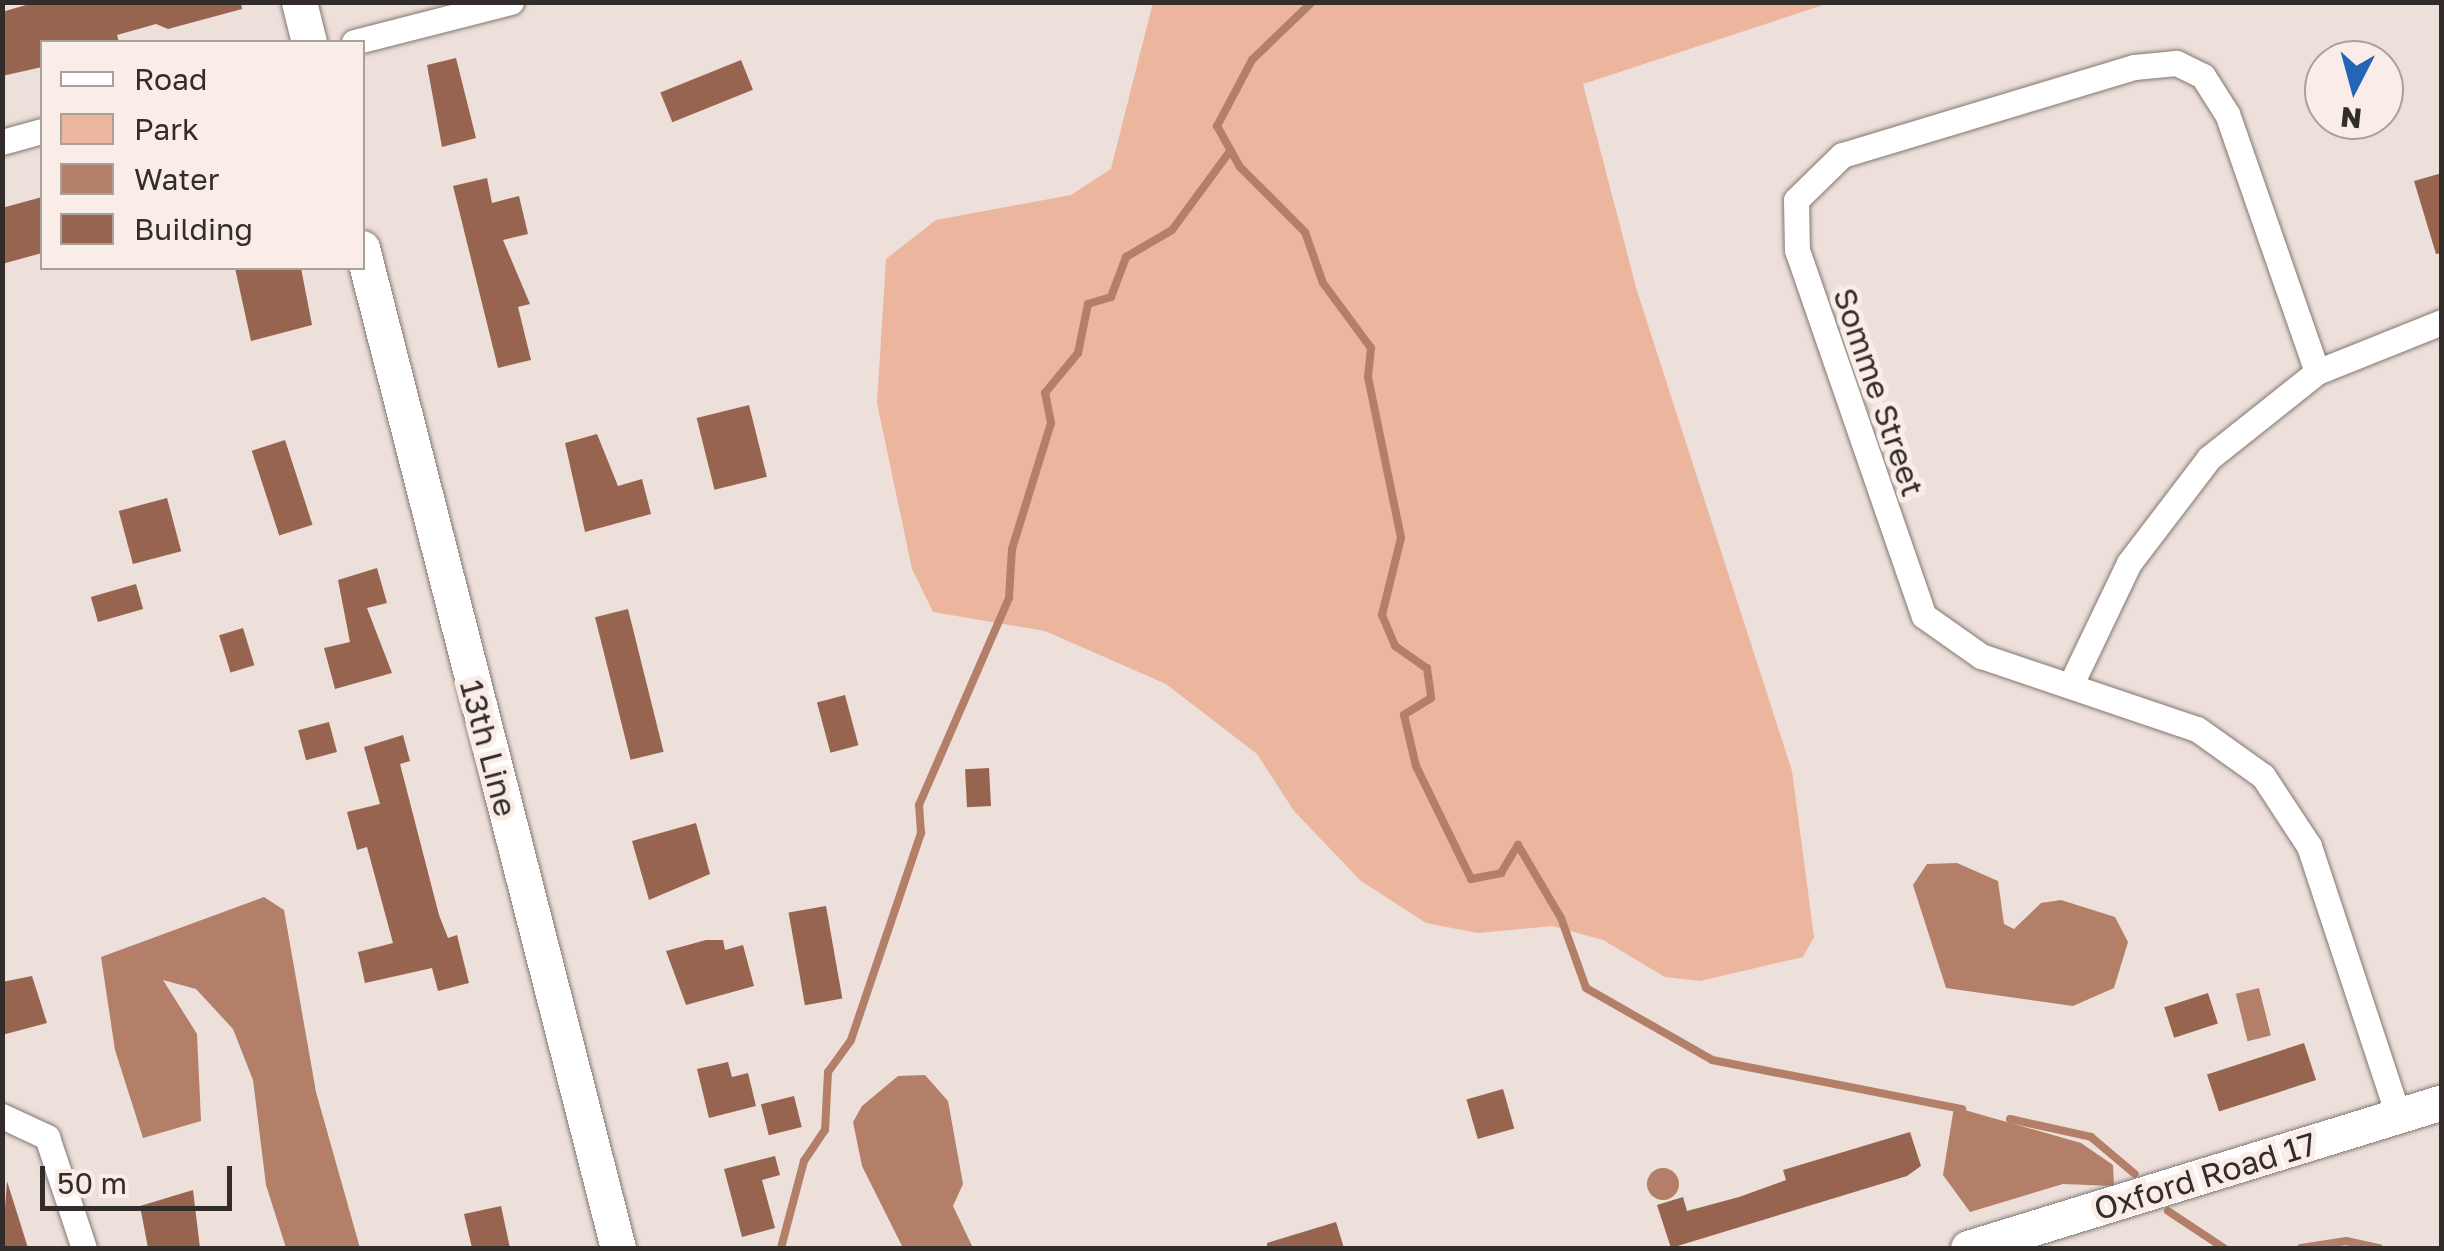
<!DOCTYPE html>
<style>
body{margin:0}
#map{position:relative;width:2444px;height:1251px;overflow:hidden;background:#eddfd9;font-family:"Golos Text",sans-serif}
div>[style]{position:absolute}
.green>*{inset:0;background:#ebb59e}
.water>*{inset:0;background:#b37f69;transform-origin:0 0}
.round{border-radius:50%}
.stream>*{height:8px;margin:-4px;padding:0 4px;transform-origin:4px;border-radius:4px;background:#b37f69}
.building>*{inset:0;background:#97654f;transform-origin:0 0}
.roads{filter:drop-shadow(0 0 2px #837772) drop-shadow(0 0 2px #837772)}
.minor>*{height:25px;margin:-12.5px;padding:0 12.5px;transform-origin:12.5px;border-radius:12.5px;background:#fff}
.secondary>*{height:35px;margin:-17.5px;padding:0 17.5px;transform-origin:17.5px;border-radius:17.5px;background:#fff}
span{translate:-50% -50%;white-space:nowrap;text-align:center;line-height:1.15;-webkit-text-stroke:10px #faece6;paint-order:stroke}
.street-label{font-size:32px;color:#322d2b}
.frame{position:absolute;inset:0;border:5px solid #322d2b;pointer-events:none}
.legend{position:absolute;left:40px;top:40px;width:325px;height:230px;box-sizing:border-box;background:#faece6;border:2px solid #aaa09b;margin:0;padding:12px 18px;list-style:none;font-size:30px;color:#322d2b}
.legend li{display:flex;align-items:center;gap:20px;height:50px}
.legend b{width:50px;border:2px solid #aaa09b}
.north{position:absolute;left:2304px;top:40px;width:100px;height:100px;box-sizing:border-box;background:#faece6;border:2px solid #aaa09b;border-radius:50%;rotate:186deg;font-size:28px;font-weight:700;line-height:40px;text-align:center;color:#322d2b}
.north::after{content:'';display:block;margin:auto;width:35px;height:45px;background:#2565b7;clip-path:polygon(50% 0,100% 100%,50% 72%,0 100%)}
.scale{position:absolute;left:40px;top:1166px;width:192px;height:45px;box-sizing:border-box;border:5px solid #322d2b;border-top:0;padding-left:12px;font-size:30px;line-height:35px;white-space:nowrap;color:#322d2b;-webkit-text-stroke:8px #faece6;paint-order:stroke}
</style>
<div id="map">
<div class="green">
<i style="clip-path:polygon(1153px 2px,1829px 3px,1583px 84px,1637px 291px,1792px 771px,1814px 937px,1803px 957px,1700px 981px,1665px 977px,1603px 940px,1552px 926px,1478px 933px,1426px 923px,1361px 881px,1294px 811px,1257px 754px,1166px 684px,1045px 631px,933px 612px,912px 569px,877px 403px,886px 259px,936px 220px,1071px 195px,1111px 169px)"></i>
</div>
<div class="water">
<i style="clip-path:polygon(1957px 863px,1998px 881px,2004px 924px,2014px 929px,2041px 903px,2061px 900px,2115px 917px,2128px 942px,2114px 988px,2073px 1006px,1946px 988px,1913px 885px,1927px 864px)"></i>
<i style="clip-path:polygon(264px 897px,284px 910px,316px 1092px,360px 1248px,286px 1248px,266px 1185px,253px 1080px,233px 1029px,196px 989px,163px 980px,197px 1034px,201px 1121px,143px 1138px,115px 1050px,101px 957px)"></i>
<i style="left:2259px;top:988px;width:49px;height:24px;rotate:76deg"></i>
<i style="clip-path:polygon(925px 1075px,948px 1101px,963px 1184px,953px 1206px,973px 1248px,903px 1248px,862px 1166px,853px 1122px,862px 1106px,898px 1076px)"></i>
<i style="clip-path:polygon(1954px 1107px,2081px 1143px,2113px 1165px,2114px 1186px,2063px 1184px,1970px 1212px,1943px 1175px)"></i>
<i class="round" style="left:1647px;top:1168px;width:32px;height:32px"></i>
</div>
<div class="stream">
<i style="left:1312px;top:2px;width:83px;rotate:136deg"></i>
<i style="left:1252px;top:60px;width:75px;rotate:117.9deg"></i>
<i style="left:1217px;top:126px;width:47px;rotate:60.7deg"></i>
<i style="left:1240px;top:167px;width:92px;rotate:45deg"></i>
<i style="left:1305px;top:232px;width:54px;rotate:70.6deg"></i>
<i style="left:1323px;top:283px;width:81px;rotate:53.6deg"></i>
<i style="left:1371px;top:348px;width:29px;rotate:96deg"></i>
<i style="left:1368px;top:377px;width:164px;rotate:78.4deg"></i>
<i style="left:1401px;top:538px;width:79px;rotate:103.9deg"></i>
<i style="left:1382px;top:615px;width:34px;rotate:67deg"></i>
<i style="left:1395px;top:646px;width:39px;rotate:35deg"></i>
<i style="left:1427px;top:668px;width:30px;rotate:82deg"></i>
<i style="left:1431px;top:698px;width:32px;rotate:148deg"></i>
<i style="left:1404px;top:715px;width:52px;rotate:76.8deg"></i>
<i style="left:1416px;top:766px;width:126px;rotate:64deg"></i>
<i style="left:1471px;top:879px;width:31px;rotate:-11deg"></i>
<i style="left:1501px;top:873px;width:33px;rotate:-59deg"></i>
<i style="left:1518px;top:845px;width:85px;rotate:59.5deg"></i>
<i style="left:1561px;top:918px;width:74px;rotate:70.3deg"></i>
<i style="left:1586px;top:988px;width:145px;rotate:29.7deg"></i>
<i style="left:1712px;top:1060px;width:255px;rotate:11.1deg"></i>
<i style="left:2010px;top:1119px;width:83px;rotate:12.5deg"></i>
<i style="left:2091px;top:1137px;width:57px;rotate:40.1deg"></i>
<i style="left:2168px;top:1211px;width:67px;rotate:33.5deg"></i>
<i style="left:781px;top:1248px;width:90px;rotate:-75.2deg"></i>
<i style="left:804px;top:1161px;width:37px;rotate:-56deg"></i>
<i style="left:825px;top:1130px;width:58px;rotate:-87deg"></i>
<i style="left:828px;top:1072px;width:39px;rotate:-54deg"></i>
<i style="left:851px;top:1040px;width:219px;rotate:-71.3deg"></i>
<i style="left:921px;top:833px;width:28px;rotate:-94deg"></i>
<i style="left:919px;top:805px;width:226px;rotate:-66.5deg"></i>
<i style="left:1009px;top:598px;width:49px;rotate:-86.5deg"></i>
<i style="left:1012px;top:549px;width:132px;rotate:-72.8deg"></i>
<i style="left:1051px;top:423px;width:31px;rotate:-101deg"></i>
<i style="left:1045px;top:393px;width:52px;rotate:-50.5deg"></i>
<i style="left:1078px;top:353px;width:50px;rotate:-78.5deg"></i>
<i style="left:1088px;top:304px;width:24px;rotate:-17deg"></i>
<i style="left:1111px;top:297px;width:43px;rotate:-69.4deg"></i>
<i style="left:1126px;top:257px;width:53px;rotate:-30.4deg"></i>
<i style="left:1172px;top:230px;width:98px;rotate:-53.7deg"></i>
<i style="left:2301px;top:1248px;width:46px;rotate:-8.8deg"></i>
<i style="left:2346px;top:1241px;width:34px;rotate:12deg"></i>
</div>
<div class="building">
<i style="clip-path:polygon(36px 2px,241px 2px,242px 9px,168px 29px,156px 24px,117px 35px,119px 42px,42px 42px,42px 67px,2px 76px,2px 12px)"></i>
<i style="clip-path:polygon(456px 58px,476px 138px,442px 147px,427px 65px)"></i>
<i style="left:741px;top:60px;width:32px;height:87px;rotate:68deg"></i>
<i style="clip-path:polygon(2442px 173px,2442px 253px,2436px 254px,2414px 181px)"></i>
<i style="clip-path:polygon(487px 178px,492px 203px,519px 196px,528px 234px,503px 240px,530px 304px,518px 307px,531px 360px,498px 368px,453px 186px)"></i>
<i style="clip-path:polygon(42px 197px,42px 253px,2px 264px,2px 208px)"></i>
<i style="clip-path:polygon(235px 268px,301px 268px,312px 325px,251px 341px)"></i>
<i style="left:749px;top:405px;width:74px;height:54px;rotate:76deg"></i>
<i style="clip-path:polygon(597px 434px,618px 486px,642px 479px,651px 514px,585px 532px,565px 443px)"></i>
<i style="left:285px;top:440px;width:89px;height:35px;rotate:72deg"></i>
<i style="left:167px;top:498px;width:55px;height:50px;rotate:75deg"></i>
<i style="clip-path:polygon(377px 568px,387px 603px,367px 608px,392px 673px,335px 689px,324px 648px,350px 642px,338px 580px)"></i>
<i style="left:136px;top:584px;width:26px;height:47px;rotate:74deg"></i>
<i style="left:628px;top:609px;width:147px;height:34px;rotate:76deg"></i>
<i style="left:243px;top:628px;width:39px;height:25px;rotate:73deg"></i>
<i style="left:845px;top:695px;width:52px;height:29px;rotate:75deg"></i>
<i style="left:329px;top:722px;width:31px;height:32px;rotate:75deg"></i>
<i style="clip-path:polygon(403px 735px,410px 761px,400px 764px,439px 915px,448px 938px,457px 935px,469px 983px,438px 991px,432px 968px,365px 983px,358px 952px,393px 943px,367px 847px,357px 850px,347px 812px,380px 804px,364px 747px)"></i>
<i style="left:989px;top:768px;width:38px;height:24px;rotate:87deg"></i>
<i style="clip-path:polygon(696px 823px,710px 874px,649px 900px,632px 841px)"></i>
<i style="left:826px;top:906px;width:94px;height:38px;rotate:80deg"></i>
<i style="clip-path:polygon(706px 940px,723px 940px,725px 950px,743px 945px,754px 986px,686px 1005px,666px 951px)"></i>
<i style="clip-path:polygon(32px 976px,47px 1023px,2px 1035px,2px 982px)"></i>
<i style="left:2208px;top:993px;width:32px;height:46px;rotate:72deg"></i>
<i style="left:2304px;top:1043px;width:39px;height:102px;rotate:72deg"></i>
<i style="clip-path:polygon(728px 1062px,732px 1077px,748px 1073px,756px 1106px,709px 1118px,697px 1069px)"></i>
<i style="left:1503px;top:1089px;width:41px;height:38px;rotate:74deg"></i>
<i style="left:794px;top:1096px;width:32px;height:34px;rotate:76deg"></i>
<i style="clip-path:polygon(1910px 1132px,1921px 1166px,1907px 1176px,1671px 1248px,1657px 1205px,1683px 1197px,1687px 1211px,1739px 1197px,1786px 1180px,1783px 1170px)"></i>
<i style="clip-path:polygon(775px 1156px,780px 1175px,762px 1180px,775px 1228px,742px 1237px,724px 1169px)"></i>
<i style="clip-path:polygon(7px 1181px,28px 1248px,2px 1248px)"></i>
<i style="clip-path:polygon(193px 1190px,200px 1248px,148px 1248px,140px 1206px)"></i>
<i style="clip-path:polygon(501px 1206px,510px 1248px,472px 1248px,464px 1214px)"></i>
<i style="clip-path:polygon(1336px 1222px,1344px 1248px,1267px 1248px,1267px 1243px)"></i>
</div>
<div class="roads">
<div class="minor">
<i style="left:354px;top:42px;width:162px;rotate:-14.3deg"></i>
<i style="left:2px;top:142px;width:41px;rotate:-15.4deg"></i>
<i style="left:2317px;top:372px;width:273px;rotate:-109.2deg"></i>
<i style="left:2227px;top:114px;width:45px;rotate:-122.3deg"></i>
<i style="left:2203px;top:76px;width:30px;rotate:-154deg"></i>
<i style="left:2176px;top:63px;width:42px;rotate:174.6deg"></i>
<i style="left:2134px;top:67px;width:305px;rotate:163.2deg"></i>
<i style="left:1842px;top:155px;width:64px;rotate:135.6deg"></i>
<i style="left:1796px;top:200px;width:50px;rotate:88.9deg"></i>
<i style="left:1797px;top:250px;width:387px;rotate:70.9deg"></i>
<i style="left:1924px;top:616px;width:70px;rotate:35.1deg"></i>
<i style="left:1981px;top:656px;width:228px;rotate:18.7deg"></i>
<i style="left:2197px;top:729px;width:81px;rotate:35.5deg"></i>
<i style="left:2263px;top:776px;width:84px;rotate:56.7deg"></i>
<i style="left:2309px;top:846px;width:283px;rotate:71.7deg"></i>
<i style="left:2071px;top:684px;width:134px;rotate:-64.4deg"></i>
<i style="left:2129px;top:563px;width:132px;rotate:-52.7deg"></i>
<i style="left:2209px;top:458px;width:138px;rotate:-38.5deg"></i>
<i style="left:2317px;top:372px;width:135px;rotate:-21.8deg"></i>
<i style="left:2px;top:1116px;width:50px;rotate:25deg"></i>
<i style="left:47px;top:1137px;width:117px;rotate:71.6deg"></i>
</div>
<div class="secondary">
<i style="left:299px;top:2px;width:41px;rotate:76deg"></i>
<i style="left:362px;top:248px;width:1032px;rotate:75.64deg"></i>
<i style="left:1968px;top:1248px;width:496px;rotate:-17.1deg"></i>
</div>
</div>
<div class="street-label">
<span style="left:1879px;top:392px;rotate:71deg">Somme Street</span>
<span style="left:489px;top:748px;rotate:75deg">13th Line</span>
<span style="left:2205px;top:1176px;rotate:-17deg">Oxford Road 17</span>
</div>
<div class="frame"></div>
<ul class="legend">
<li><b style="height:12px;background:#fff"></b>Road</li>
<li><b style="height:28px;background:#ebb59e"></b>Park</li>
<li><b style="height:28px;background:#b37f69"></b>Water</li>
<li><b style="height:28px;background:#97654f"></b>Building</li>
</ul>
<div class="north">N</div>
<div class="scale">50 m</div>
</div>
